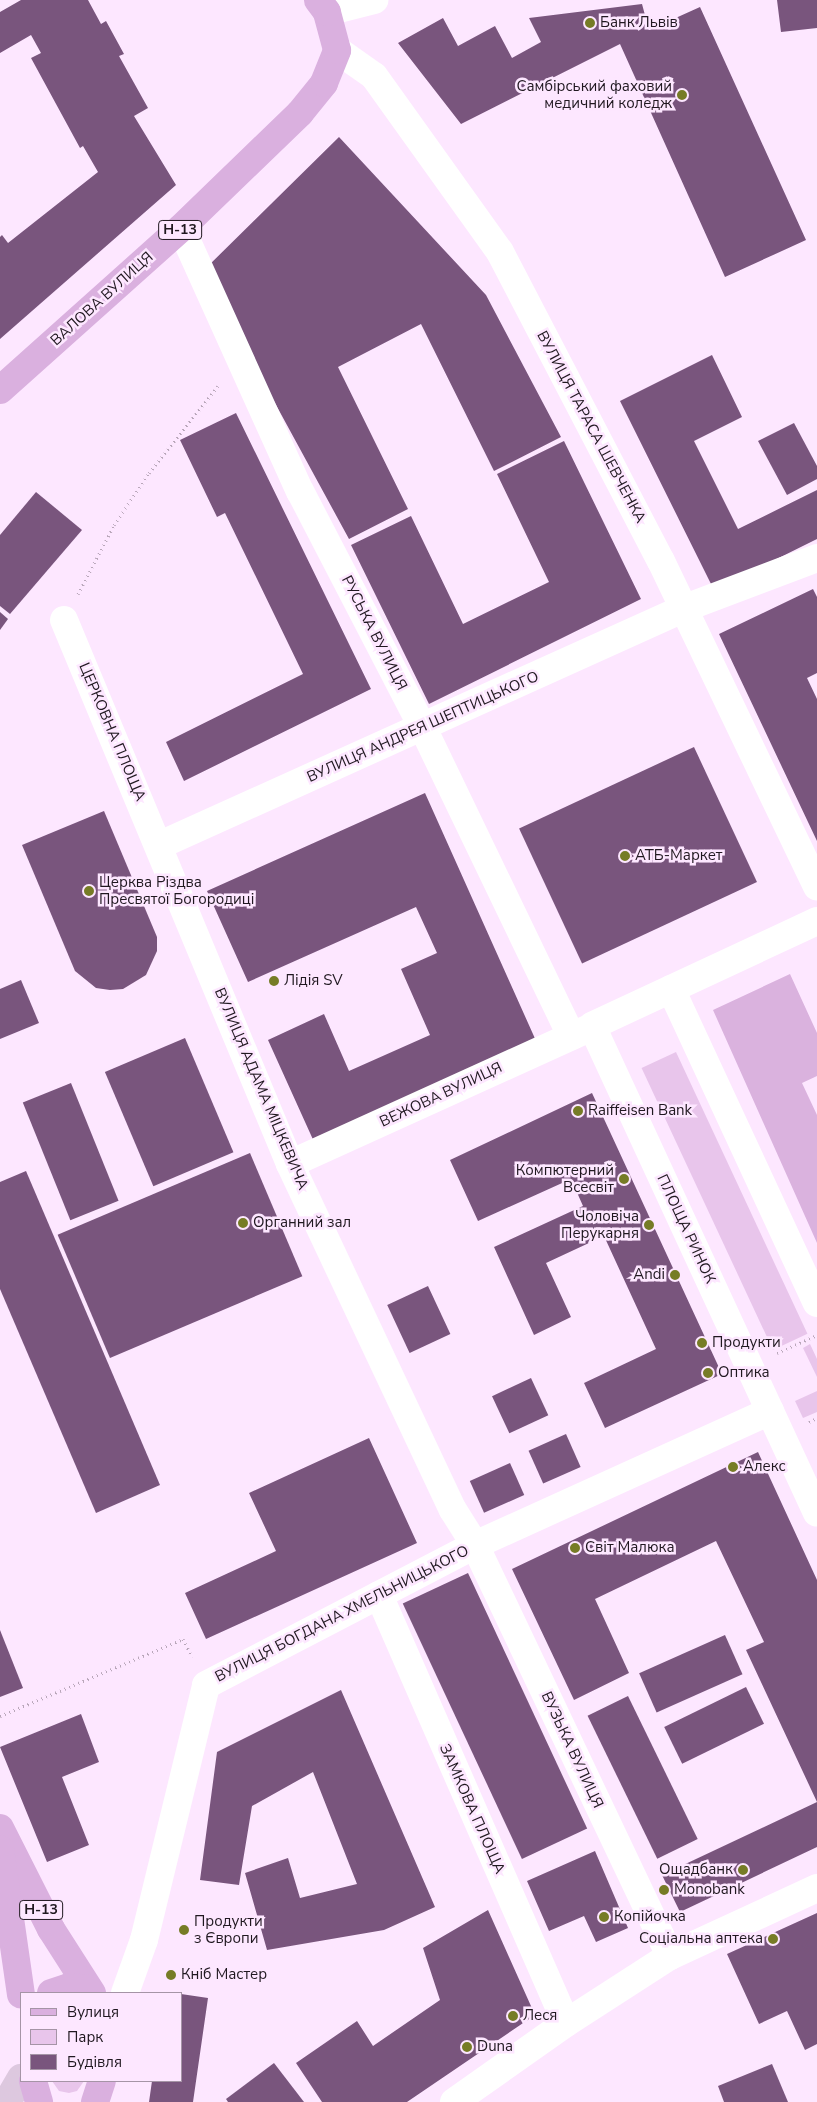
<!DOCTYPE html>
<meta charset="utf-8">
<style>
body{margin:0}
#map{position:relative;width:817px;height:2102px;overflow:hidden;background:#fde7ff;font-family:"Nunito Sans",sans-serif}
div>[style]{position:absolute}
.green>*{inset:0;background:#e8c5eb;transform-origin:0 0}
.forest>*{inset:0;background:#dab2de}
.building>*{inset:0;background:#79557d;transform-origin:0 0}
.path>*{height:3px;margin-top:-1.5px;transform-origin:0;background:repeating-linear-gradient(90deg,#b9a7ba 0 1px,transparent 0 5px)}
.street>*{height:28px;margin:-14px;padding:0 14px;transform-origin:14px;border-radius:14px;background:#fff}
.secondary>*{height:28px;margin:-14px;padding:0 14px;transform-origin:14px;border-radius:14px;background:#ddc8df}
.primary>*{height:28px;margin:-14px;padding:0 14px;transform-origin:14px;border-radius:14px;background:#dab0df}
.dots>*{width:14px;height:14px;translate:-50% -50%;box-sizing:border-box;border:2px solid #fde7ff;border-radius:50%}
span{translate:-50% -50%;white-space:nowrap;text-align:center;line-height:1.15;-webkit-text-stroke:5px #fde7ff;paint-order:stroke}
.shield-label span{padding:1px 4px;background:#fde7ff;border:1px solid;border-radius:4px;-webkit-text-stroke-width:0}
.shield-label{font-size:14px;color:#201820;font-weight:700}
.poi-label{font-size:15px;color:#201820}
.left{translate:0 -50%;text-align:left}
.right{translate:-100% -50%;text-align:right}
.street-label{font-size:15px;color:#201820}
.legend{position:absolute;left:20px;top:1992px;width:162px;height:90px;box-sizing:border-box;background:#fde7ff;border:1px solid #a594a6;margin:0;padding:6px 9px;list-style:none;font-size:15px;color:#201820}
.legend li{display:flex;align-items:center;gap:10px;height:25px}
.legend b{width:25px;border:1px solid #a594a6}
</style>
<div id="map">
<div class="green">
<i style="left:676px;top:1052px;width:311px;height:38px;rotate:65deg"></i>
<i style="clip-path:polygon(810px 1344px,817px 1359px,817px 1377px,803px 1348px)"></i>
<i style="clip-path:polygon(817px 1391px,817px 1412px,803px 1418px,795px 1401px)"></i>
<i style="clip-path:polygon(52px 2081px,84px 2081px,77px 2091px,69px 2093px,59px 2091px)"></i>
</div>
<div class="forest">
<i style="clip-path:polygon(790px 974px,817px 1033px,817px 1076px,802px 1083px,817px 1115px,817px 1243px,713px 1010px)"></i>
</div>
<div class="building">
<i style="clip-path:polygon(21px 0,88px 0,101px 24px,106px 21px,124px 54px,119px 56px,148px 108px,134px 116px,176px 185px,0 339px,0 237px,2px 235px,8px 243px,98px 172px,83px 146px,80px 148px,31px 58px,41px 53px,31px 35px,0 53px,0 12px)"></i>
<i style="clip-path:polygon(777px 0,817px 0,817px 28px,781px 32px)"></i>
<i style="clip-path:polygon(642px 4px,649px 30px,700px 7px,806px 240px,725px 277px,620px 44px,461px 124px,398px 43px,443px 18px,458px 46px,495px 26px,512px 58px,541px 42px,529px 18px)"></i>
<i style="clip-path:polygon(339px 137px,486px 295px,561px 437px,494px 471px,421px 324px,338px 367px,408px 509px,349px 539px,203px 271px)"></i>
<i style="clip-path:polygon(712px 355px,742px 417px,694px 441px,738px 529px,817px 490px,817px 539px,714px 590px,620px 401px)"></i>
<i style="clip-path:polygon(236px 413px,371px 689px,184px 781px,166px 742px,303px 674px,225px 513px,217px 517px,180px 440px)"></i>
<i style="clip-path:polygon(794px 423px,817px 466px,817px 479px,787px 495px,758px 441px)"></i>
<i style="clip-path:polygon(564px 441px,641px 599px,429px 704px,351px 545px,411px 516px,463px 624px,549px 582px,497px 474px)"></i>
<i style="clip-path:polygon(36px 492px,82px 530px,10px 614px,0 606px,0 535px)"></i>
<i style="clip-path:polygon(813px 589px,817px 597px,817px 673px,807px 678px,817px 699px,817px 841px,719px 634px)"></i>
<i style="clip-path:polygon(0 612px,8px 619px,0 630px)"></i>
<i style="left:694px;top:747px;width:149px;height:193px;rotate:65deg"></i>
<i style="clip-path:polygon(425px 793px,537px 1043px,315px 1144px,268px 1040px,324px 1014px,349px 1071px,430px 1035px,401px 969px,437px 953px,416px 907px,248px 982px,207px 891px)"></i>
<i style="clip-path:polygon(104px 811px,157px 937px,157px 951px,146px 975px,123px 989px,110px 990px,96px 988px,75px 971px,22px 845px)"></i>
<i style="clip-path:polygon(21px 980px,39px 1023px,0 1039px,0 989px)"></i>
<i style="left:185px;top:1038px;width:124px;height:87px;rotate:67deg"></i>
<i style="left:71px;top:1083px;width:127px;height:52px;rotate:68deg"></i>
<i style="clip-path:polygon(592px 1093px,722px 1374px,605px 1428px,584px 1383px,656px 1349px,604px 1236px,546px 1263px,571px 1317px,534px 1335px,494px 1247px,583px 1206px,571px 1179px,478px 1221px,450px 1160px)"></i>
<i style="left:250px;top:1153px;width:134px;height:209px;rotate:67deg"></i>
<i style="clip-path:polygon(26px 1171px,160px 1485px,96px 1513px,0 1289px,0 1182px)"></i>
<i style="left:428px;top:1286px;width:53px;height:45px;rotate:65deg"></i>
<i style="left:531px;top:1378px;width:41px;height:43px;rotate:65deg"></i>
<i style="left:566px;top:1434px;width:36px;height:41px;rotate:66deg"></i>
<i style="clip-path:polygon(369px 1438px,417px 1543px,206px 1639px,185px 1593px,276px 1551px,249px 1493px)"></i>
<i style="clip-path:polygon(758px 1452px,817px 1580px,817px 1847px,680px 1912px,662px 1875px,817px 1802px,746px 1650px,764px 1642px,716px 1541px,595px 1599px,629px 1673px,574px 1700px,512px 1569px)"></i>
<i style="left:510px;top:1463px;width:35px;height:44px;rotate:66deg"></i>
<i style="left:468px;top:1573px;width:282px;height:72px;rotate:65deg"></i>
<i style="clip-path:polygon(0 1630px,23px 1688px,0 1697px)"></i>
<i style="left:725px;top:1635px;width:43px;height:94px;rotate:66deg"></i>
<i style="left:746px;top:1687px;width:41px;height:91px;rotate:64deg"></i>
<i style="clip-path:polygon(341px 1690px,435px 1907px,384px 1930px,267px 1950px,245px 1873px,288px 1858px,300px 1898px,357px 1884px,313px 1772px,252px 1806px,239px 1885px,200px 1880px,217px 1752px)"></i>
<i style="left:628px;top:1696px;width:159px;height:45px;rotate:64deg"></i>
<i style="clip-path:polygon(81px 1714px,99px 1762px,62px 1777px,89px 1845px,47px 1862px,0 1747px)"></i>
<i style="clip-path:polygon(595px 1851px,628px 1928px,596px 1942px,584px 1916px,549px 1931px,527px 1881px)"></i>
<i style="clip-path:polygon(488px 1910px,535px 2015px,407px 2102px,322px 2102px,296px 2063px,357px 2021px,373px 2046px,440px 2000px,423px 1948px)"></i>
<i style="clip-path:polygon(817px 1913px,817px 2044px,805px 2050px,787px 2011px,759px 2024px,727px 1954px)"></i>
<i style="clip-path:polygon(181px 1994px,208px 1998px,193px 2102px,149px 2102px,152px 2081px,181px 2081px)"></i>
<i style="clip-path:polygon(274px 2063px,304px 2102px,228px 2102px,226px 2099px)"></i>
<i style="clip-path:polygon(772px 2064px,788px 2102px,724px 2102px,718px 2086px)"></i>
</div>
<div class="path">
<i style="left:78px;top:594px;width:78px;rotate:-62.4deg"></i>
<i style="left:114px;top:525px;width:63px;rotate:-56.1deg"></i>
<i style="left:149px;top:473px;width:111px;rotate:-51.6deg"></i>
<i style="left:777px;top:1353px;width:44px;rotate:-24.2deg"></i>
<i style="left:809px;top:1422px;width:9px;rotate:-27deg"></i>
<i style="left:0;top:1716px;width:199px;rotate:-22.8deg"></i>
<i style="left:183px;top:1639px;width:20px;rotate:63deg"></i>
</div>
<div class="street">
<i style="left:327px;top:12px;width:49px;rotate:-14.3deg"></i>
<i style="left:337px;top:50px;width:45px;rotate:35.1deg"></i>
<i style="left:374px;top:76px;width:216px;rotate:54.4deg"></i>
<i style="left:500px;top:252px;width:348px;rotate:62.5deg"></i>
<i style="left:661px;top:561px;width:361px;rotate:64.4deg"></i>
<i style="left:181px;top:228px;width:289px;rotate:65.7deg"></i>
<i style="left:300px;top:491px;width:267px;rotate:62.6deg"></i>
<i style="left:423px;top:728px;width:342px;rotate:64.3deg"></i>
<i style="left:64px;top:620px;width:589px;rotate:67.44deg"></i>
<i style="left:290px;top:1164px;width:382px;rotate:64.8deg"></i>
<i style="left:453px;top:1510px;width:41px;rotate:57.8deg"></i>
<i style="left:475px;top:1545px;width:455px;rotate:64.6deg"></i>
<i style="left:160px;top:845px;width:576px;rotate:-24.3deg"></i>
<i style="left:685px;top:608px;width:141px;rotate:-20.7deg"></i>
<i style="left:817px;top:921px;width:248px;rotate:155deg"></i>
<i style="left:592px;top:1026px;width:536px;rotate:65.2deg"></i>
<i style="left:671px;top:989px;width:346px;rotate:65.1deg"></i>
<i style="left:290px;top:1164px;width:326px;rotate:-24.4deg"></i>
<i style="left:379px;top:1595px;width:467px;rotate:66.4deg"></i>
<i style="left:125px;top:1993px;width:56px;rotate:-70.3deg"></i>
<i style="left:144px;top:1940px;width:262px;rotate:-76.3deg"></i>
<i style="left:206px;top:1685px;width:303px;rotate:-27.5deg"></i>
<i style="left:475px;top:1545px;width:324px;rotate:-24.4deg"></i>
<i style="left:454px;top:2102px;width:137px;rotate:-35.2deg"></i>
<i style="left:566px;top:2023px;width:124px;rotate:-32.8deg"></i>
<i style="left:670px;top:1956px;width:162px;rotate:-24.8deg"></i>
</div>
<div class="secondary">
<i style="left:7px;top:2102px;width:28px;rotate:-60deg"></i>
</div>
<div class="primary">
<i style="left:0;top:390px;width:243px;rotate:-41.8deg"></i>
<i style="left:181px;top:228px;width:165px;rotate:-44deg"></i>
<i style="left:300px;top:113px;width:38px;rotate:-51deg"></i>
<i style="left:324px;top:83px;width:35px;rotate:-68deg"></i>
<i style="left:337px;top:50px;width:39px;rotate:-105deg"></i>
<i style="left:327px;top:12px;width:15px;rotate:-127deg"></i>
<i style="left:0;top:1828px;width:113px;rotate:63.2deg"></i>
<i style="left:51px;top:1929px;width:76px;rotate:57.4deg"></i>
<i style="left:0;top:1849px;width:147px;rotate:81.8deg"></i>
<i style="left:51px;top:1993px;width:19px;rotate:-18deg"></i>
<i style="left:69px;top:1987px;width:19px;rotate:6deg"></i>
<i style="left:33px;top:2081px;width:22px;rotate:74deg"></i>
<i style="left:95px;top:2102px;width:22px;rotate:-72deg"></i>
</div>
<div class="dots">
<i style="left:590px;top:23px;background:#767c26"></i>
<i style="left:682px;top:95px;background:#767c26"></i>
<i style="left:625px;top:856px;background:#767c26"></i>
<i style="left:89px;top:891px;background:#767c26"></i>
<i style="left:274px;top:981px;background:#767c26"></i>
<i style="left:578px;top:1111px;background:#767c26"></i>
<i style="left:624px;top:1179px;background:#767c26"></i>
<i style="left:243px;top:1223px;background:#767c26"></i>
<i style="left:649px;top:1225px;background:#767c26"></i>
<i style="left:675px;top:1275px;background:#767c26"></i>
<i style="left:702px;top:1343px;background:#767c26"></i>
<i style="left:708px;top:1373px;background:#767c26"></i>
<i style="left:733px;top:1467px;background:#767c26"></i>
<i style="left:575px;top:1548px;background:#767c26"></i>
<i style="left:743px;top:1870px;background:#767c26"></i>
<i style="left:664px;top:1890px;background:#767c26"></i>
<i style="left:604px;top:1917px;background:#767c26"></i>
<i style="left:184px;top:1930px;background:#767c26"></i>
<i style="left:773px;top:1939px;background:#767c26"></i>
<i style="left:171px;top:1975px;background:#767c26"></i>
<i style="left:513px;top:2016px;background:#767c26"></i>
<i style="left:467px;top:2047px;background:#767c26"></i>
</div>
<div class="shield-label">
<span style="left:180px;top:230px">Н-13</span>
<span style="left:41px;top:1910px">Н-13</span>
</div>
<div class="poi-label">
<span class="left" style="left:600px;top:23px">Банк Львів</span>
<span class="right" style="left:672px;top:95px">Самбірський фаховий<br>медичний коледж</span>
<span class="left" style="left:635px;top:856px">АТБ-Маркет</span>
<span class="left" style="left:99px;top:891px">Церква Різдва<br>Пресвятої Богородиці</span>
<span class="left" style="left:284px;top:981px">Лідія SV</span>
<span class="left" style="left:588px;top:1111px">Raiffeisen Bank</span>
<span class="right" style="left:614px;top:1179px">Компютерний<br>Всесвіт</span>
<span class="right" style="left:639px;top:1225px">Чоловіча<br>Перукарня</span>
<span class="left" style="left:253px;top:1223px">Органний зал</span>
<span class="right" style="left:665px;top:1275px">Andi</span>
<span class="left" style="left:712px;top:1343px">Продукти</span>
<span class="left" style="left:718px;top:1373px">Оптика</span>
<span class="left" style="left:743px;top:1467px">Алекс</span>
<span class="left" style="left:585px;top:1548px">Світ Малюка</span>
<span class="right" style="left:733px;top:1870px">Ощадбанк</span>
<span class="left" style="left:674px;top:1890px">Monobank</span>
<span class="left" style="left:614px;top:1917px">Копійочка</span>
<span class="left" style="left:194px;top:1930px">Продукти<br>з Європи</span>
<span class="right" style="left:763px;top:1939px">Соціальна аптека</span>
<span class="left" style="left:181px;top:1975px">Кніб Мастер</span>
<span class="left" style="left:523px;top:2016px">Леся</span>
<span class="left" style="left:477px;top:2047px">Duna</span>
</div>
<div class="street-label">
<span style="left:102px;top:299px;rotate:-42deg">ВАЛОВА ВУЛИЦЯ</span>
<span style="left:591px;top:427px;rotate:62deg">ВУЛИЦЯ ТАРАСА ШЕВЧЕНКА</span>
<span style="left:374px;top:633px;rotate:63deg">РУСЬКА ВУЛИЦЯ</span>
<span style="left:423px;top:727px;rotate:-24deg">ВУЛИЦЯ АНДРЕЯ ШЕПТИЦЬКОГО</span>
<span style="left:112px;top:732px;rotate:67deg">ЦЕРКОВНА ПЛОЩА</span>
<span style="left:261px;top:1089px;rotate:67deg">ВУЛИЦЯ АДАМА МІЦКЕВИЧА</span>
<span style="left:441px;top:1095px;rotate:-25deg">ВЕЖОВА ВУЛИЦЯ</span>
<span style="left:686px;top:1229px;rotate:65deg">ПЛОЩА РИНОК</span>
<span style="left:342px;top:1614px;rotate:-27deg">ВУЛИЦЯ БОГДАНА ХМЕЛЬНИЦЬКОГО</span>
<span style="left:572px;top:1750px;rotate:65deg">ВУЗЬКА ВУЛИЦЯ</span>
<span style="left:472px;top:1809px;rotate:66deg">ЗАМКОВА ПЛОЩА</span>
</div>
<ul class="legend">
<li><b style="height:6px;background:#dab0df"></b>Вулиця</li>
<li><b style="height:14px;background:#e8c5eb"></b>Парк</li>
<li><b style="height:14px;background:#79557d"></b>Будівля</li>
</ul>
</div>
